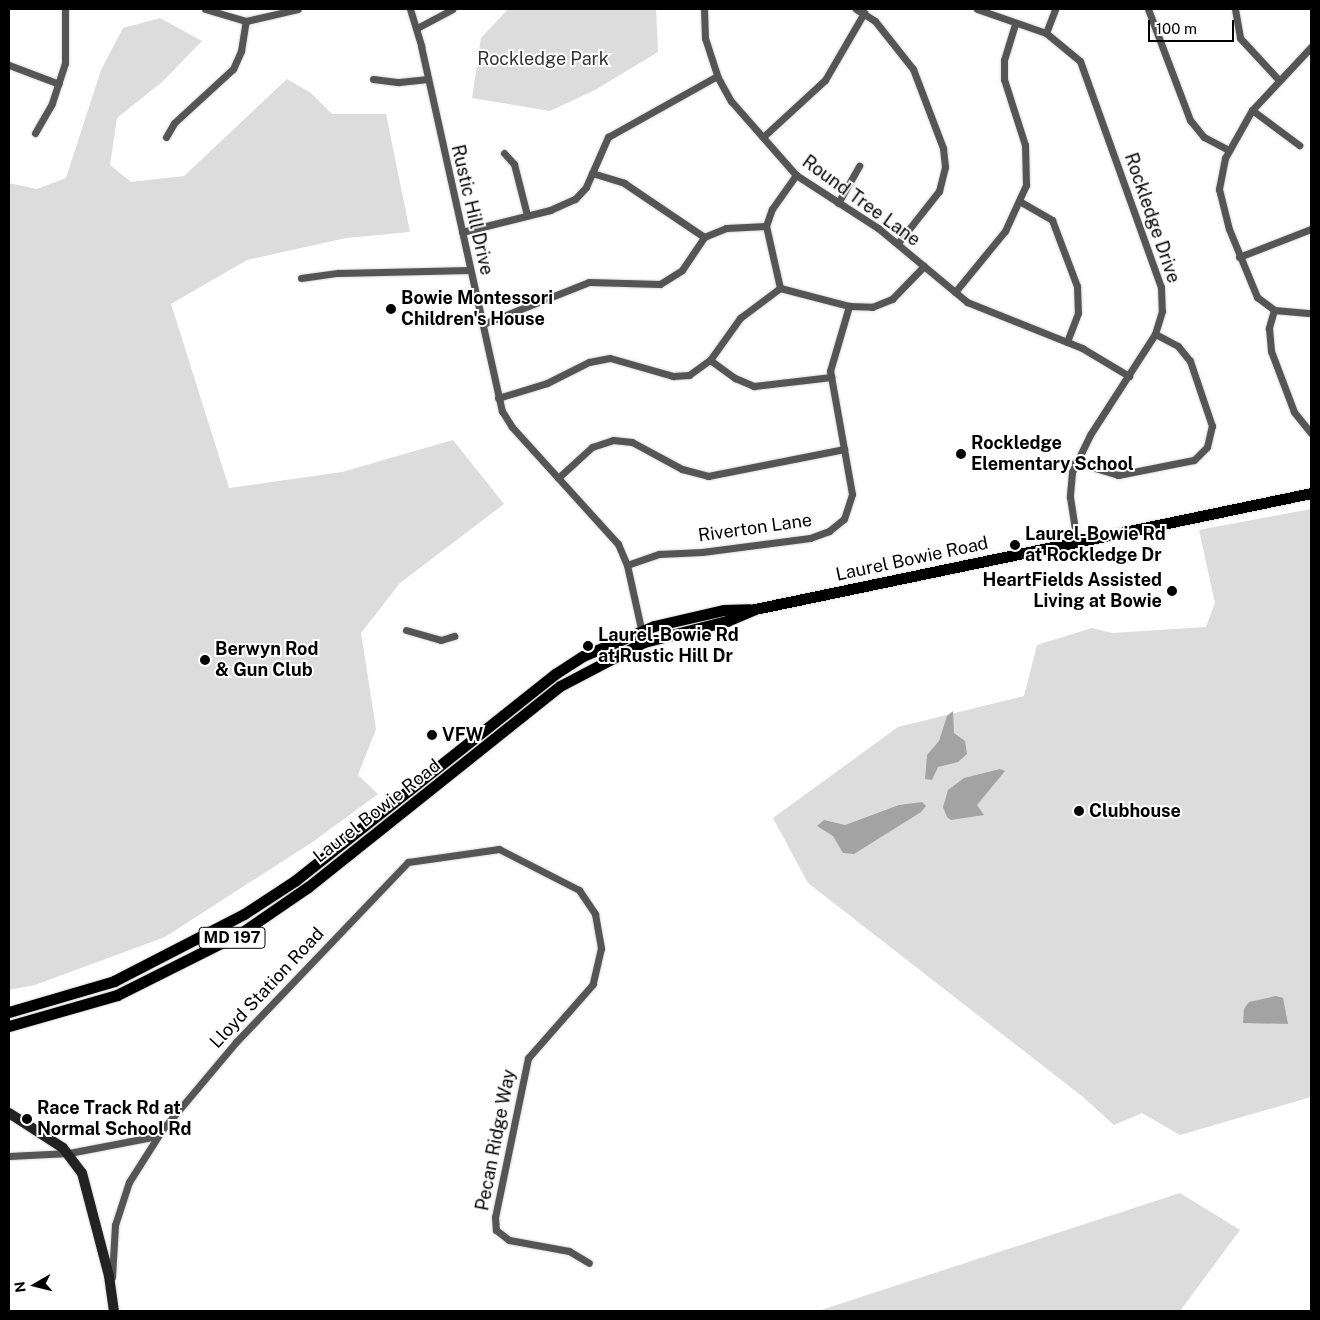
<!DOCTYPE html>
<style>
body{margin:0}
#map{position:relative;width:1320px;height:1320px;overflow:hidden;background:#fff;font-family:"Public Sans",sans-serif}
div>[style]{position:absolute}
.green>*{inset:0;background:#dcdcdc}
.water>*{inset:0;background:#a3a3a3}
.roads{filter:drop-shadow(0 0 1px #dbdbdb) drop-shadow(0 0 1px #dbdbdb)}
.minor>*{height:7px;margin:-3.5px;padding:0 3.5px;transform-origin:3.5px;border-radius:3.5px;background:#555}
.secondary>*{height:10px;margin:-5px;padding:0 5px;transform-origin:5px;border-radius:5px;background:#222}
.primary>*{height:11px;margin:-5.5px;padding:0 5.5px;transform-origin:5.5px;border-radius:5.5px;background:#000}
.dots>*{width:14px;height:14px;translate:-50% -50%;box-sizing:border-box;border:2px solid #fff;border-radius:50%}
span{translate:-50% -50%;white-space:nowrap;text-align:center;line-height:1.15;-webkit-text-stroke:4px #fff;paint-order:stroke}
.shield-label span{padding:1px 4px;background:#fff;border:1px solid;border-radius:4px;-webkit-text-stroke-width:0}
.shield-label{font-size:16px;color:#000;font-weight:700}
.park-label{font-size:18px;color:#333}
.street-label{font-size:18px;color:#000}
.poi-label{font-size:18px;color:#000;font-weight:700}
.left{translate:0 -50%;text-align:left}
.right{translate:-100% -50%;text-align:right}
.frame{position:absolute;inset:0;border:10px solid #000;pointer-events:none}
.north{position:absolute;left:10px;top:1260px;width:50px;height:50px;-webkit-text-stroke:4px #fff;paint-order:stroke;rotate:262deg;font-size:14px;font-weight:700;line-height:20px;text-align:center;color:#000}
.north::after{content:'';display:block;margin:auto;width:18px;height:22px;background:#000;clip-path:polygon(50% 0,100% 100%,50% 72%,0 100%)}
.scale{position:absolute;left:1148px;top:20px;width:86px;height:22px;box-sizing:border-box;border:2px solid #000;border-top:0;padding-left:6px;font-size:15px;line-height:18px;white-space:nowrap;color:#000;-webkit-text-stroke:4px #fff;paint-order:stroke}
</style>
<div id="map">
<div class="green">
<i style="clip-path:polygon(508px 9px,656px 9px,658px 52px,595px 90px,550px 111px,472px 98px,481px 38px)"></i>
<i style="clip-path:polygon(160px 18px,202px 41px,162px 82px,117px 118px,110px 165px,131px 182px,184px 176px,287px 79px,311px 93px,332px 114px,386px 114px,410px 232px,346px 238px,247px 260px,171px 304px,229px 488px,342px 472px,453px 440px,504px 504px,400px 583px,361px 633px,376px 729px,358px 775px,378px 794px,314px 841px,165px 937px,35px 985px,9px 990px,9px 183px,37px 189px,66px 178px,101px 70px,123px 28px)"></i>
<i style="clip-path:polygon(1311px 509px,1311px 1097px,1180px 1135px,1142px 1113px,1114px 1125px,1083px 1097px,808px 883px,773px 818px,898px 727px,1024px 696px,1037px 645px,1092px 628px,1112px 633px,1206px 627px,1215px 603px,1199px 530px)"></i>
<i style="clip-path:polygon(1180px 1193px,1240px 1230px,1180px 1311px,818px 1311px)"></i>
</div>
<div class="water">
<i style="clip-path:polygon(953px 711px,954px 733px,965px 741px,967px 754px,958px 762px,938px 767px,932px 780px,925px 779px,927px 755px,939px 741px,947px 716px)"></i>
<i style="clip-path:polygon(1000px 769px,1005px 771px,977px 805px,984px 815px,951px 820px,947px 817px,943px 807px,948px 790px,964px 778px)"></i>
<i style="clip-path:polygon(922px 802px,926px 806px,921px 812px,854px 854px,843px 853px,833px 836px,817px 826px,824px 820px,845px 825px,899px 805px)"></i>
<i style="clip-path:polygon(1276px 996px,1283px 998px,1288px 1024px,1243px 1023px,1244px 1009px,1249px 1002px)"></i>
</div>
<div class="roads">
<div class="minor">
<i style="left:205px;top:9px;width:43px;rotate:16.3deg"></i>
<i style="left:246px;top:21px;width:53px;rotate:-13deg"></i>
<i style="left:410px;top:9px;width:39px;rotate:73deg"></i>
<i style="left:421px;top:46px;width:374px;rotate:77.5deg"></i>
<i style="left:502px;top:411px;width:19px;rotate:58deg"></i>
<i style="left:512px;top:427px;width:158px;rotate:47.8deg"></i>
<i style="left:618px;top:544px;width:23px;rotate:67deg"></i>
<i style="left:627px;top:565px;width:70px;rotate:77.6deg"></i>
<i style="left:704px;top:9px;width:29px;rotate:88deg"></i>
<i style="left:705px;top:38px;width:40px;rotate:72deg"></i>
<i style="left:717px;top:76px;width:29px;rotate:61deg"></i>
<i style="left:731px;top:101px;width:98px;rotate:48.7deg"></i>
<i style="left:796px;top:175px;width:98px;rotate:32.9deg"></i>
<i style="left:878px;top:228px;width:116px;rotate:39.7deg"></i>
<i style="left:967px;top:302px;width:124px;rotate:21.8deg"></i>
<i style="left:1082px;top:348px;width:55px;rotate:30.8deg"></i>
<i style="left:856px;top:9px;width:22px;rotate:32deg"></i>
<i style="left:875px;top:21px;width:61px;rotate:51.6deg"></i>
<i style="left:913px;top:69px;width:85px;rotate:69.2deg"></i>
<i style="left:943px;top:148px;width:19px;rotate:84deg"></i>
<i style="left:945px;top:167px;width:25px;rotate:104deg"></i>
<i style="left:939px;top:191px;width:66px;rotate:128.3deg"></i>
<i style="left:977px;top:9px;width:73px;rotate:19.2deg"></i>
<i style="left:1046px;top:33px;width:44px;rotate:39.5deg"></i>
<i style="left:1080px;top:61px;width:240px;rotate:70.3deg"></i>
<i style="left:1161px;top:287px;width:24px;rotate:88deg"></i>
<i style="left:1162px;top:311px;width:24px;rotate:107deg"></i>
<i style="left:1155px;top:334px;width:120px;rotate:122.8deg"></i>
<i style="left:1090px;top:435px;width:41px;rotate:115.9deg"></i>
<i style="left:1072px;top:472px;width:25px;rotate:95deg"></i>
<i style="left:1070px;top:497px;width:46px;rotate:81.2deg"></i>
<i style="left:1148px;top:9px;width:119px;rotate:69.3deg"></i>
<i style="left:1190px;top:120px;width:22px;rotate:51deg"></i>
<i style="left:1204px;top:137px;width:27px;rotate:28deg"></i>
<i style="left:1235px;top:9px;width:29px;rotate:80deg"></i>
<i style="left:1240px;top:38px;width:56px;rotate:47.2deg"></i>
<i style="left:417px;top:28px;width:40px;rotate:-28deg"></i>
<i style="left:1046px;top:33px;width:26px;rotate:-69deg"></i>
<i style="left:1311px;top:47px;width:86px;rotate:133.1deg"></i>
<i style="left:1252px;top:110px;width:55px;rotate:119.4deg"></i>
<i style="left:1225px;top:158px;width:32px;rotate:101deg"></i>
<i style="left:1219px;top:189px;width:41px;rotate:76deg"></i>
<i style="left:1229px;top:229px;width:74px;rotate:67.6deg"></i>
<i style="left:1257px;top:297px;width:21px;rotate:37deg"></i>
<i style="left:1274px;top:310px;width:37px;rotate:5deg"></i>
<i style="left:9px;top:65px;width:53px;rotate:20.8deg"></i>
<i style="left:373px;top:79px;width:26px;rotate:7deg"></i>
<i style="left:399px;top:82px;width:29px;rotate:-6deg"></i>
<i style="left:1252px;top:110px;width:59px;rotate:36.7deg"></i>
<i style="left:35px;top:133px;width:34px;rotate:-60deg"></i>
<i style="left:52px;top:103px;width:42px;rotate:-72deg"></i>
<i style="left:65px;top:63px;width:54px;rotate:-90deg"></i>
<i style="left:166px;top:137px;width:16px;rotate:-60deg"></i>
<i style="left:174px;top:123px;width:80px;rotate:-42.5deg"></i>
<i style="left:233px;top:69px;width:20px;rotate:-66deg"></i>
<i style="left:241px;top:51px;width:30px;rotate:-81deg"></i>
<i style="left:763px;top:137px;width:84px;rotate:-42.6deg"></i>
<i style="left:825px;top:80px;width:78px;rotate:-59.8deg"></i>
<i style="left:504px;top:153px;width:15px;rotate:48deg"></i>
<i style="left:514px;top:164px;width:53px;rotate:75.7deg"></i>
<i style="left:592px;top:173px;width:34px;rotate:17deg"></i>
<i style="left:624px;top:183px;width:97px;rotate:34deg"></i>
<i style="left:1021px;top:202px;width:36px;rotate:30deg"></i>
<i style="left:1052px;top:220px;width:71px;rotate:69.3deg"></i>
<i style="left:1077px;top:286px;width:27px;rotate:88deg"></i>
<i style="left:1078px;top:313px;width:31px;rotate:111deg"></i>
<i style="left:838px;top:203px;width:43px;rotate:-60.4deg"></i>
<i style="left:462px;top:232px;width:91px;rotate:-14deg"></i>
<i style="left:550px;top:210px;width:27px;rotate:-24deg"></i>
<i style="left:575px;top:199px;width:16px;rotate:-47deg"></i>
<i style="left:586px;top:187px;width:55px;rotate:-66.3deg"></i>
<i style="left:608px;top:137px;width:125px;rotate:-29.2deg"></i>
<i style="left:1239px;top:257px;width:77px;rotate:-21.3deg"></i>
<i style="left:301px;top:278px;width:37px;rotate:-8deg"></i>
<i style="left:338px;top:273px;width:132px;rotate:-1.3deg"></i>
<i style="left:780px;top:288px;width:64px;rotate:-102.7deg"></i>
<i style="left:766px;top:226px;width:18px;rotate:-71deg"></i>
<i style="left:772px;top:209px;width:42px;rotate:-54.8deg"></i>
<i style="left:955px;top:292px;width:79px;rotate:-50.7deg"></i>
<i style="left:1005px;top:231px;width:51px;rotate:-65.5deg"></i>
<i style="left:1026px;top:185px;width:40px;rotate:-91.4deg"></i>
<i style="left:1025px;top:145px;width:69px;rotate:-107.7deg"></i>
<i style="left:1004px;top:79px;width:19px;rotate:-90deg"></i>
<i style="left:1004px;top:60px;width:38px;rotate:-73deg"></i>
<i style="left:1274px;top:310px;width:19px;rotate:106deg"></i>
<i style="left:1269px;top:328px;width:23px;rotate:85deg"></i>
<i style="left:1271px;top:351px;width:65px;rotate:69.3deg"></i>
<i style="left:1294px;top:412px;width:27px;rotate:51deg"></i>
<i style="left:483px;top:324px;width:114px;rotate:-21.6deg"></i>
<i style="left:589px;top:282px;width:71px;rotate:1.6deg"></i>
<i style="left:660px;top:284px;width:26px;rotate:-32deg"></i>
<i style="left:682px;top:270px;width:40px;rotate:-56deg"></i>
<i style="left:704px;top:237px;width:24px;rotate:-22deg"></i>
<i style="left:726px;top:228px;width:40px;rotate:-2.9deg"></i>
<i style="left:710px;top:360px;width:31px;rotate:36deg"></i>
<i style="left:735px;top:378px;width:21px;rotate:23deg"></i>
<i style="left:754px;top:386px;width:78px;rotate:-6.7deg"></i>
<i style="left:498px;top:398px;width:51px;rotate:-17deg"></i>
<i style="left:547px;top:383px;width:47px;rotate:-26.6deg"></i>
<i style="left:589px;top:362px;width:21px;rotate:-11deg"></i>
<i style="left:610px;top:358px;width:66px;rotate:15.9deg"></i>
<i style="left:673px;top:376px;width:16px;rotate:-4deg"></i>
<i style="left:689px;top:375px;width:26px;rotate:-36deg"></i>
<i style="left:710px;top:360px;width:52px;rotate:-54.5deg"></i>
<i style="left:740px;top:318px;width:50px;rotate:-36.9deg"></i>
<i style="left:780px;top:288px;width:71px;rotate:14.6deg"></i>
<i style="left:849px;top:306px;width:23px;rotate:2deg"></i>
<i style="left:872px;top:307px;width:22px;rotate:-22deg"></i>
<i style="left:892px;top:299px;width:46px;rotate:-45.9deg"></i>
<i style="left:1075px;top:462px;width:45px;rotate:16.8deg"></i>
<i style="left:1118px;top:475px;width:77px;rotate:-11.2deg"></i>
<i style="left:1194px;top:460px;width:18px;rotate:-45deg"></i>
<i style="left:1207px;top:447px;width:22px;rotate:-77deg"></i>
<i style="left:1212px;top:426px;width:69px;rotate:-108.7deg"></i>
<i style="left:1190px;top:361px;width:19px;rotate:-129deg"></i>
<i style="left:1178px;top:346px;width:26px;rotate:-152deg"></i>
<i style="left:558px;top:478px;width:46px;rotate:-42.4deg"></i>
<i style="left:592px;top:447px;width:22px;rotate:-18deg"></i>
<i style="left:613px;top:440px;width:19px;rotate:6deg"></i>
<i style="left:632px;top:442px;width:57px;rotate:28.4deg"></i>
<i style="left:682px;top:469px;width:27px;rotate:15deg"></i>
<i style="left:708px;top:476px;width:139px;rotate:-11.2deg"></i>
<i style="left:627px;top:565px;width:34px;rotate:-19deg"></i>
<i style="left:659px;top:554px;width:43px;rotate:-2.7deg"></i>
<i style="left:702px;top:552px;width:109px;rotate:-7.4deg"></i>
<i style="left:810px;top:538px;width:20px;rotate:-20deg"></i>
<i style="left:829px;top:531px;width:19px;rotate:-39deg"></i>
<i style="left:844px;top:519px;width:26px;rotate:-72deg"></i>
<i style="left:852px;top:494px;width:125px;rotate:-100.1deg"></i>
<i style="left:830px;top:371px;width:68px;rotate:-73.7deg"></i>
<i style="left:406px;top:630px;width:36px;rotate:16deg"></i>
<i style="left:441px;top:640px;width:14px;rotate:-17deg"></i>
<i style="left:9px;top:1156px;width:60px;rotate:-2.9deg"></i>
<i style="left:69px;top:1153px;width:90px;rotate:-10.9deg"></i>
<i style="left:112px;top:1277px;width:52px;rotate:-86.7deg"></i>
<i style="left:115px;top:1225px;width:45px;rotate:-72deg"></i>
<i style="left:129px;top:1182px;width:62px;rotate:-57.6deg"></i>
<i style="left:162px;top:1130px;width:115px;rotate:-49.9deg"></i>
<i style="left:236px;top:1042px;width:249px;rotate:-46.3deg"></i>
<i style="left:408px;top:862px;width:92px;rotate:-8.1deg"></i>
<i style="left:499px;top:849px;width:90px;rotate:27.1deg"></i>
<i style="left:579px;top:890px;width:29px;rotate:56deg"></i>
<i style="left:595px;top:914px;width:35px;rotate:80deg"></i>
<i style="left:601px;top:948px;width:37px;rotate:103deg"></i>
<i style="left:593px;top:984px;width:98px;rotate:131.3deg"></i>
<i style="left:528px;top:1058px;width:162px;rotate:101.7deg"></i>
<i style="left:495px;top:1217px;width:13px;rotate:86deg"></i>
<i style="left:496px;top:1230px;width:16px;rotate:38deg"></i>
<i style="left:509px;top:1240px;width:61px;rotate:10.4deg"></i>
<i style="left:569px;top:1251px;width:23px;rotate:31deg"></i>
</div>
<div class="secondary">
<i style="left:9px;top:1113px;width:64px;rotate:32.9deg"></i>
<i style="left:63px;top:1148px;width:31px;rotate:53deg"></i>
<i style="left:82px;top:1173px;width:106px;rotate:75.3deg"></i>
<i style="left:109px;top:1276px;width:35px;rotate:82deg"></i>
</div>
<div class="primary">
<i style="left:9px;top:1012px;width:109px;rotate:-16.4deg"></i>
<i style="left:114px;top:981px;width:146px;rotate:-27.3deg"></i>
<i style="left:244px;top:914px;width:62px;rotate:-33.2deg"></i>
<i style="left:296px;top:880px;width:331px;rotate:-38.5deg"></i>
<i style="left:555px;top:674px;width:33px;rotate:-33deg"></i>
<i style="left:583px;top:656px;width:77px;rotate:-22.9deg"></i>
<i style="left:654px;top:626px;width:72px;rotate:-12.9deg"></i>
<i style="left:724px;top:610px;width:25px;rotate:-2deg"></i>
<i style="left:9px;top:1026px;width:112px;rotate:-16deg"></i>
<i style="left:117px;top:995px;width:139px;rotate:-26.6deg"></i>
<i style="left:241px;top:933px;width:81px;rotate:-34.5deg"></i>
<i style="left:308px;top:887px;width:322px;rotate:-38.6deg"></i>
<i style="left:560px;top:686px;width:95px;rotate:-27.6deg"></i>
<i style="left:644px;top:642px;width:86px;rotate:-14.2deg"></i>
<i style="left:727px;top:621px;width:30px;rotate:-23deg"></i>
<i style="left:755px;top:609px;width:568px;rotate:-11.78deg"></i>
</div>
</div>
<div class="dots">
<i style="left:391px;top:309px;background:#000"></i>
<i style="left:961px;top:454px;background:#000"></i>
<i style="left:1015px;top:545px;background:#000"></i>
<i style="left:1172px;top:591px;background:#000"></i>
<i style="left:588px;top:646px;background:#000"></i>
<i style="left:205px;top:660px;background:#000"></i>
<i style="left:432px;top:735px;background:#000"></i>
<i style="left:1079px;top:811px;background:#000"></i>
<i style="left:27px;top:1119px;background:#000"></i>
</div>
<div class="shield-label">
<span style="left:232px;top:938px">MD 197</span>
</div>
<div class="park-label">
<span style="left:543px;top:59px">Rockledge Park</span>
</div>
<div class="street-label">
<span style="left:861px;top:201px;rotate:36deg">Round Tree Lane</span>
<span style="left:472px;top:210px;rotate:77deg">Rustic Hill Drive</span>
<span style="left:1152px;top:218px;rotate:71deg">Rockledge Drive</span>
<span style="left:755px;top:528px;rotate:-8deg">Riverton Lane</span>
<span style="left:912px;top:559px;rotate:-12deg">Laurel Bowie Road</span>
<span style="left:377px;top:811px;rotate:-38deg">Laurel Bowie Road</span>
<span style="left:267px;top:988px;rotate:-47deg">Lloyd Station Road</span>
<span style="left:496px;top:1140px;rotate:-79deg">Pecan Ridge Way</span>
</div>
<div class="poi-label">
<span class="left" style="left:401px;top:309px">Bowie Montessori<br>Children's House</span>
<span class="left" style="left:971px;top:454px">Rockledge<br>Elementary School</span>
<span class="left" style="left:1025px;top:545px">Laurel-Bowie Rd<br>at Rockledge Dr</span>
<span class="right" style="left:1162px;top:591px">HeartFields Assisted<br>Living at Bowie</span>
<span class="left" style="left:598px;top:646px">Laurel-Bowie Rd<br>at Rustic Hill Dr</span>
<span class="left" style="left:215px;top:660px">Berwyn Rod<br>&amp; Gun Club</span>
<span class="left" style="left:442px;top:735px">VFW</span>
<span class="left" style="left:1089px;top:811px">Clubhouse</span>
<span class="left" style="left:37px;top:1119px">Race Track Rd at<br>Normal School Rd</span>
</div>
<div class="frame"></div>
<div class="north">N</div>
<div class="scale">100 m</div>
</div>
